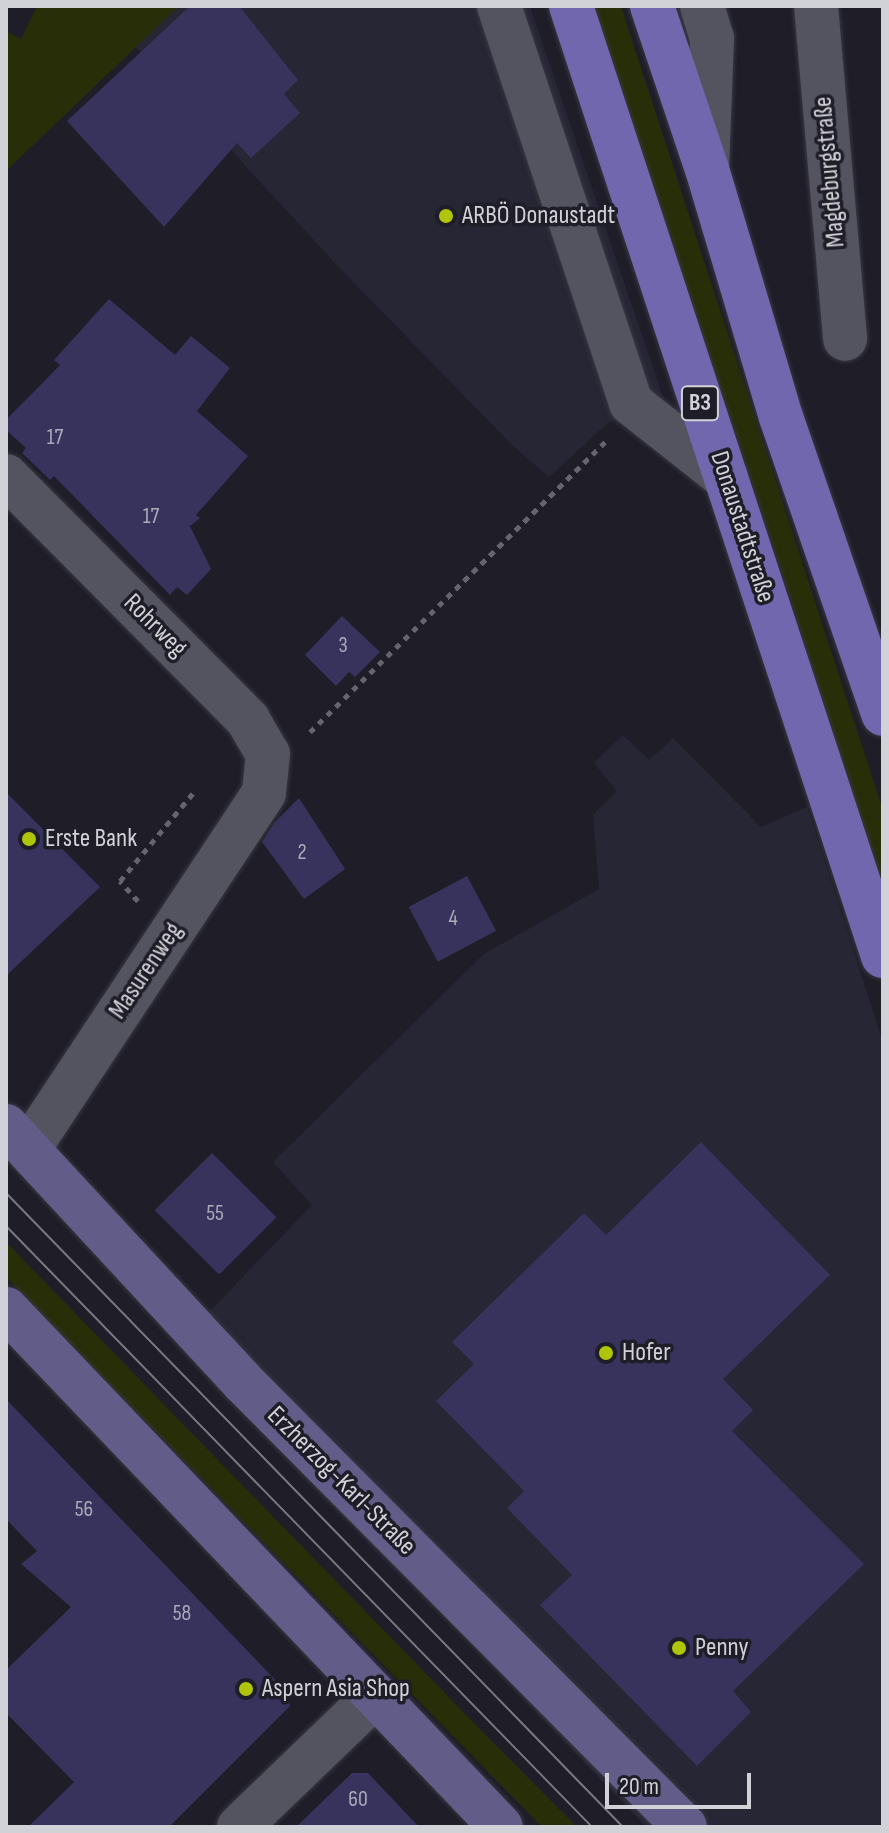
<!DOCTYPE html>
<meta charset="utf-8">
<style>
body{margin:0}
#map{position:relative;width:889px;height:1833px;overflow:hidden;background:#1e1d28;font-family:"Sofia Sans Condensed",sans-serif}
div>[style]{position:absolute}
.built>*{inset:0;background:#262635}
.green>*{inset:0;background:#282e08}
.building>*{inset:0;background:#38335d;transform-origin:0 0}
.path>*{height:5px;margin-top:-2.5px;transform-origin:0;background:repeating-linear-gradient(90deg,#65656e 0 6px,transparent 0 12px)}
.roads{filter:drop-shadow(0 0 2px #383741) drop-shadow(0 0 2px #383741)}
.minor>*{height:44px;margin:-22px;padding:0 22px;transform-origin:22px;border-radius:22px;background:#545461}
.secondary>*{height:44px;margin:-22px;padding:0 22px;transform-origin:22px;border-radius:22px;background:#625d88}
.primary>*{height:44px;margin:-22px;padding:0 22px;transform-origin:22px;border-radius:22px;background:#7067ae}
.tram>*{height:2px;margin:-1px;padding:0 1px;transform-origin:1px;border-radius:1px;background:#797881}
.dots>*{width:22px;height:22px;translate:-50% -50%;box-sizing:border-box;border:4px solid #1e1d28;border-radius:50%}
span{translate:-50% -50%;white-space:nowrap;text-align:center;line-height:1.15;-webkit-text-stroke:7px #1e1d28;paint-order:stroke}
.number-label{font-size:22px;color:#abaab9}
.number-label span{-webkit-text-stroke-width:0}
.shield-label span{padding:2px 6px;background:#1e1d28;border:2px solid;border-radius:6px;-webkit-text-stroke-width:0}
.shield-label{font-size:24px;color:#d1d1d8;font-weight:700}
.street-label{font-size:26px;color:#d1d1d8}
.poi-label{font-size:26px;color:#d1d1d8}
.left{translate:0 -50%;text-align:left}
.frame{position:absolute;inset:0;border:8px solid #d1d1d8;pointer-events:none}
.scale{position:absolute;left:605px;top:1773px;width:146px;height:36px;box-sizing:border-box;border:4px solid #d1d1d8;border-top:0;padding-left:10px;font-size:24px;line-height:28px;white-space:nowrap;color:#d1d1d8;-webkit-text-stroke:6px #1e1d28;paint-order:stroke}
</style>
<div id="map">
<div class="built">
<i style="clip-path:polygon(177px 6px,530px 6px,664px 400px,609px 422px,549px 477px,511px 444px,334px 262px,135px 46px)"></i>
<i style="clip-path:polygon(623px 735px,649px 760px,673px 738px,761px 827px,807px 807px,883px 1042px,883px 1827px,646px 1827px,183px 1339px,312px 1205px,273px 1162px,484px 954px,599px 889px,593px 815px,617px 791px,594px 763px)"></i>
</div>
<div class="green">
<i style="clip-path:polygon(37px 6px,179px 6px,6px 171px,6px 31px,21px 39px)"></i>
<i style="clip-path:polygon(592px 6px,621px 6px,883px 810px,883px 888px,776px 554px)"></i>
<i style="clip-path:polygon(6px 1242px,477px 1726px,577px 1827px,542px 1827px,106px 1381px,6px 1277px)"></i>
</div>
<div class="building">
<i style="clip-path:polygon(190px 6px,239px 6px,298px 80px,284px 94px,300px 113px,251px 158px,237px 143px,164px 227px,67px 121px)"></i>
<i style="clip-path:polygon(109px 299px,175px 355px,191px 336px,230px 368px,197px 411px,248px 456px,196px 515px,200px 518px,190px 526px,211px 569px,187px 595px,177px 587px,170px 595px,54px 476px,50px 480px,22px 453px,26px 448px,6px 430px,6px 420px,60px 365px,54px 360px)"></i>
<i style="clip-path:polygon(342px 616px,380px 652px,355px 677px,349px 672px,336px 686px,305px 655px)"></i>
<i style="clip-path:polygon(6px 792px,100px 887px,6px 976px)"></i>
<i style="clip-path:polygon(299px 798px,345px 869px,304px 899px,262px 842px,274px 823px)"></i>
<i style="left:467px;top:876px;width:62px;height:66px;rotate:62deg"></i>
<i style="clip-path:polygon(701px 1142px,830px 1275px,723px 1379px,753px 1410px,732px 1431px,864px 1564px,733px 1691px,751px 1712px,697px 1766px,540px 1605px,572px 1575px,507px 1508px,524px 1491px,436px 1401px,474px 1364px,452px 1342px,584px 1213px,606px 1235px)"></i>
<i style="left:212px;top:1153px;width:91px;height:81px;rotate:45deg"></i>
<i style="clip-path:polygon(6px 1399px,286px 1691px,290px 1706px,169px 1827px,28px 1827px,74px 1782px,6px 1713px,6px 1670px,71px 1607px,21px 1564px,37px 1551px,6px 1519px)"></i>
<i style="clip-path:polygon(352px 1773px,368px 1773px,419px 1827px,296px 1827px)"></i>
</div>
<div class="path">
<i style="left:310px;top:732px;width:414px;rotate:-44.5deg"></i>
<i style="left:138px;top:901px;width:27px;rotate:-132deg"></i>
<i style="left:120px;top:881px;width:114px;rotate:-50.3deg"></i>
</div>
<div class="roads">
<div class="minor">
<i style="left:499px;top:6px;width:418px;rotate:71.6deg"></i>
<i style="left:631px;top:403px;width:121px;rotate:38.3deg"></i>
<i style="left:702px;top:6px;width:34px;rotate:73deg"></i>
<i style="left:712px;top:38px;width:129px;rotate:92.2deg"></i>
<i style="left:816px;top:6px;width:334px;rotate:85deg"></i>
<i style="left:6px;top:476px;width:344px;rotate:45.2deg"></i>
<i style="left:248px;top:720px;width:39px;rotate:60deg"></i>
<i style="left:268px;top:754px;width:39px;rotate:96deg"></i>
<i style="left:264px;top:793px;width:427px;rotate:123.5deg"></i>
<i style="left:239px;top:1827px;width:189px;rotate:-43.9deg"></i>
</div>
<div class="secondary">
<i style="left:6px;top:1126px;width:349px;rotate:47.2deg"></i>
<i style="left:243px;top:1382px;width:627px;rotate:45.19deg"></i>
<i style="left:6px;top:1309px;width:716px;rotate:46.3deg"></i>
</div>
<div class="primary">
<i style="left:571px;top:6px;width:1000px;rotate:71.82deg"></i>
<i style="left:652px;top:6px;width:172px;rotate:71.4deg"></i>
<i style="left:707px;top:169px;width:259px;rotate:73.4deg"></i>
<i style="left:781px;top:417px;width:314px;rotate:71deg"></i>
</div>
</div>
<div class="tram">
<i style="left:6px;top:1193px;width:885px;rotate:45.78deg"></i>
<i style="left:6px;top:1226px;width:839px;rotate:45.72deg"></i>
</div>
<div class="dots">
<i style="left:446px;top:216px;background:#aec50a"></i>
<i style="left:29px;top:839px;background:#aec50a"></i>
<i style="left:606px;top:1353px;background:#aec50a"></i>
<i style="left:679px;top:1648px;background:#aec50a"></i>
<i style="left:246px;top:1689px;background:#aec50a"></i>
</div>
<div class="number-label">
<span style="left:55px;top:438px">17</span>
<span style="left:151px;top:517px">17</span>
<span style="left:343px;top:646px">3</span>
<span style="left:302px;top:853px">2</span>
<span style="left:453px;top:919px">4</span>
<span style="left:215px;top:1214px">55</span>
<span style="left:84px;top:1510px">56</span>
<span style="left:182px;top:1614px">58</span>
<span style="left:358px;top:1800px">60</span>
</div>
<div class="shield-label">
<span style="left:700px;top:403px">B3</span>
</div>
<div class="street-label">
<span style="left:830px;top:172px;rotate:-95deg">Magdeburgstraße</span>
<span style="left:742px;top:527px;rotate:72deg">Donaustadtstraße</span>
<span style="left:155px;top:626px;rotate:45deg">Rohrweg</span>
<span style="left:146px;top:971px;rotate:-56deg">Masurenweg</span>
<span style="left:341px;top:1481px;rotate:45deg">Erzherzog-Karl-Straße</span>
</div>
<div class="poi-label">
<span class="left" style="left:462px;top:216px">ARBÖ Donaustadt</span>
<span class="left" style="left:45px;top:839px">Erste Bank</span>
<span class="left" style="left:622px;top:1353px">Hofer</span>
<span class="left" style="left:695px;top:1648px">Penny</span>
<span class="left" style="left:262px;top:1689px">Aspern Asia Shop</span>
</div>
<div class="frame"></div>
<div class="scale">20 m</div>
</div>
